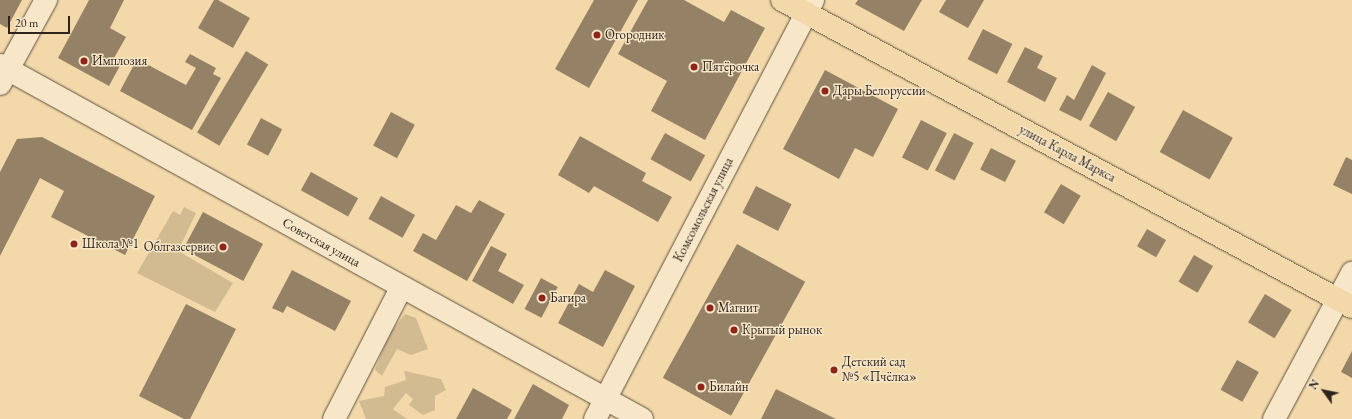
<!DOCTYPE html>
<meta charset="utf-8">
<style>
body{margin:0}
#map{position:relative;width:1352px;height:419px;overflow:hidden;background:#f3d9a9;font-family:"EB Garamond",serif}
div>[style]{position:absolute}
.green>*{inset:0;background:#d2ba91}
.building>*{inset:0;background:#958266;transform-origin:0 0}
.roads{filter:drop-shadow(0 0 1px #605140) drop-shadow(0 0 1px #605140)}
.minor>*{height:22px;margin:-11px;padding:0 11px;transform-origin:11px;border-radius:11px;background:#f7e6c7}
.major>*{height:22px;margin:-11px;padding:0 11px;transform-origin:11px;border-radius:11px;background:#f3d9a9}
.dots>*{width:11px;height:11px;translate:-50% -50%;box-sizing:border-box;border:2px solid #f7e6c7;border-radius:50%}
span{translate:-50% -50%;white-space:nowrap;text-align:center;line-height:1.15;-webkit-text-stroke:3px #f7e6c7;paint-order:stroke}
.poi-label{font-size:13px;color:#2f241d}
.left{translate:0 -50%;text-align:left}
.right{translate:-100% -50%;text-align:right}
.street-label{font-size:13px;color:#2f241d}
.north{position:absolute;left:1304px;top:371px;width:40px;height:40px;-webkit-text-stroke:3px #f7e6c7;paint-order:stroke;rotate:303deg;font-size:11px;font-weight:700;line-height:16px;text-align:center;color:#2f241d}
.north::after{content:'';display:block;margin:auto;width:14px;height:18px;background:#2f241d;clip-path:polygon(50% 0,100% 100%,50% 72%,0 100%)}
.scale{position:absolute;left:8px;top:16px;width:62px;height:18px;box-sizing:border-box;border:2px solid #2f241d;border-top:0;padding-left:5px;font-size:12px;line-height:14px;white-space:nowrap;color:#2f241d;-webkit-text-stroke:3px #f7e6c7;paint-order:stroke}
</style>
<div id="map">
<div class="green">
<i style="clip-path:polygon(184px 207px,196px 213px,178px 251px,233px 283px,215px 312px,137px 273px,173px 211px,180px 215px)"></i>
<i style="clip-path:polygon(405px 314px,416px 318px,428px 349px,411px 355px,397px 349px,382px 376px,375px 370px,389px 334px)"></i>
<i style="clip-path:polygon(404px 371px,441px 379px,446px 390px,435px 396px,435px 410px,423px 415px,409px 405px,413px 399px,406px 393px,393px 409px,407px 419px,366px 419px,359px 401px,384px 396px,385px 387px,406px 380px)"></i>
</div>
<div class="building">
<i style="clip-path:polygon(0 0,22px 0,7px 28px,0 24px)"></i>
<i style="clip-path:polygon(89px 0,124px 0,110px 28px,126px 37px,114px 58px,122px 62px,109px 86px,58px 58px)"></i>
<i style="clip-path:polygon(214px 0,218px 0,250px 18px,233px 48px,198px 28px)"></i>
<i style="clip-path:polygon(594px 0,638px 0,589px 88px,555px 69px)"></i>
<i style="clip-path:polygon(648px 0,684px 0,724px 22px,731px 10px,765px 28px,705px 140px,651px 111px,667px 81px,618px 54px)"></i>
<i style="clip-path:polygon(858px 0,922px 0,904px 31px,855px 4px)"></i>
<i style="clip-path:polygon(946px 0,984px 0,968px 28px,939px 12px)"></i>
<i style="left:983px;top:29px;width:33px;height:34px;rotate:27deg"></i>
<i style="clip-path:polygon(1025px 47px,1043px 56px,1037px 68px,1057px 78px,1045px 102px,1007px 82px)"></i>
<i style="left:246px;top:51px;width:26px;height:95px;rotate:31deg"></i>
<i style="clip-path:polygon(190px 54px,216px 68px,213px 74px,221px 78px,192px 130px,120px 91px,137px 59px,186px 85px,196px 68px,185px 62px)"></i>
<i style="clip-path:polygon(1092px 65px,1106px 73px,1081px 121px,1059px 110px,1067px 95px,1074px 100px)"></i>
<i style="clip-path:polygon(825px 70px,898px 109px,873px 157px,855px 148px,839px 179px,783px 149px)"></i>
<i style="left:1108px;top:92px;width:31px;height:39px;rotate:29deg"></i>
<i style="left:1183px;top:110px;width:57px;height:48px;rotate:29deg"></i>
<i style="left:391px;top:112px;width:27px;height:38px;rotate:28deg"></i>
<i style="left:261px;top:118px;width:24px;height:30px;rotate:28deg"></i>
<i style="left:921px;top:120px;width:29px;height:42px;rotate:27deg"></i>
<i style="left:665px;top:133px;width:46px;height:30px;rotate:29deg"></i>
<i style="left:954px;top:133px;width:22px;height:42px;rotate:27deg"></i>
<i style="clip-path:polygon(580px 136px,646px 173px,642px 181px,672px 197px,658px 222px,594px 186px,589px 193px,558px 175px)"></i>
<i style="clip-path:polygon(42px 137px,155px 196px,125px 255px,51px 217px,64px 191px,40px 178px,0 256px,0 172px,17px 139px)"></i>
<i style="left:991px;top:148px;width:28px;height:24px;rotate:27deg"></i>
<i style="clip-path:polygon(1346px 157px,1352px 160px,1352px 194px,1333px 185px)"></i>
<i style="left:311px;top:172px;width:54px;height:21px;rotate:29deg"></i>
<i style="left:1061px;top:184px;width:23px;height:33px;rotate:31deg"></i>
<i style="left:756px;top:186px;width:40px;height:30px;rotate:27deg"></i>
<i style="left:381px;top:196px;width:39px;height:26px;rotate:29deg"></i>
<i style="clip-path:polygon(479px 200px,505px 214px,467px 281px,413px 251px,423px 233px,436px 240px,456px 205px,471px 213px)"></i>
<i style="left:203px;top:212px;width:68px;height:42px;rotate:28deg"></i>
<i style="left:1147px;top:229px;width:22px;height:20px;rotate:30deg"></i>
<i style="left:737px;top:244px;width:78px;height:153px;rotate:29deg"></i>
<i style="clip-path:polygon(491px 246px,507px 254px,498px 271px,524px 285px,513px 304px,472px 281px)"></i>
<i style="left:1194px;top:255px;width:22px;height:31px;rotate:30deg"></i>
<i style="clip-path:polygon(292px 270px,351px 301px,335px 331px,287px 306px,283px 313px,272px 308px)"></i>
<i style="clip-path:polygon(605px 270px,635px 286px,603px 347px,558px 323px,579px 284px,593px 292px)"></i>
<i style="left:541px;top:278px;width:19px;height:35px;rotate:28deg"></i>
<i style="left:1265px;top:294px;width:31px;height:33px;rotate:31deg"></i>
<i style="clip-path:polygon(186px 304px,236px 329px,190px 419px,184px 419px,139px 396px)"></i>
<i style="clip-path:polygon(1352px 351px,1352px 378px,1341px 372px)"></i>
<i style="left:1237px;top:360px;width:25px;height:34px;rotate:29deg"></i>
<i style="clip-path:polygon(533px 384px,569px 405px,562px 419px,514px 419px)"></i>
<i style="clip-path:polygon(473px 388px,512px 410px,507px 419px,456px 419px)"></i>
<i style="clip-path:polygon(776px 389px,836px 419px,761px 419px)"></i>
</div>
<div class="roads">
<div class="minor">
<i style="left:0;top:65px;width:733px;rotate:28.87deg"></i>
<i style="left:0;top:84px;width:96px;rotate:-61.3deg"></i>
<i style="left:334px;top:419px;width:147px;rotate:-62.9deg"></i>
<i style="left:595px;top:419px;width:472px;rotate:-62.5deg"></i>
<i style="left:1274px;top:419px;width:166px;rotate:-61.9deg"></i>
</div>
<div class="major">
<i style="left:782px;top:0;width:647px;rotate:28.31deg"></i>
</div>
</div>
<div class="dots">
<i style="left:597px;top:35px;background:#8f2418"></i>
<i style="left:84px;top:61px;background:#8f2418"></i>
<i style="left:694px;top:67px;background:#8f2418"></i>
<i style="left:825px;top:91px;background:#8f2418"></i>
<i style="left:74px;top:244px;background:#8f2418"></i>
<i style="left:223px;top:247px;background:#8f2418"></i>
<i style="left:542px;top:298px;background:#8f2418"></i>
<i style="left:710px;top:308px;background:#8f2418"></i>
<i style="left:734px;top:330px;background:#8f2418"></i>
<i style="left:834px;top:370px;background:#8f2418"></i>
<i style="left:701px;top:387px;background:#8f2418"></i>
</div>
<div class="poi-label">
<span class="left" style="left:605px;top:35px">Огородник</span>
<span class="left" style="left:92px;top:61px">Имплозия</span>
<span class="left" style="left:702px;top:67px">Пятёрочка</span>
<span class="left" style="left:833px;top:91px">Дары Белоруссии</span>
<span class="left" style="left:82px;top:244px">Школа №1</span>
<span class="right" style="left:215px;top:247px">Облгазсервис</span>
<span class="left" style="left:550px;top:298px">Багира</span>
<span class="left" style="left:718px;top:308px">Магнит</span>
<span class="left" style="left:742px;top:330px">Крытый рынок</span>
<span class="left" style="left:842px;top:370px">Детский сад<br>№5 «Пчёлка»</span>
<span class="left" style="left:709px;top:387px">Билайн</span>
</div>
<div class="street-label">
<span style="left:1067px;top:154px;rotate:28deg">улица Карла Маркса</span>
<span style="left:704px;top:210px;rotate:-63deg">Комсомольская улица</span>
<span style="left:321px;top:243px;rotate:29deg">Советская улица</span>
</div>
<div class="north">N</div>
<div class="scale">20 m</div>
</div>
